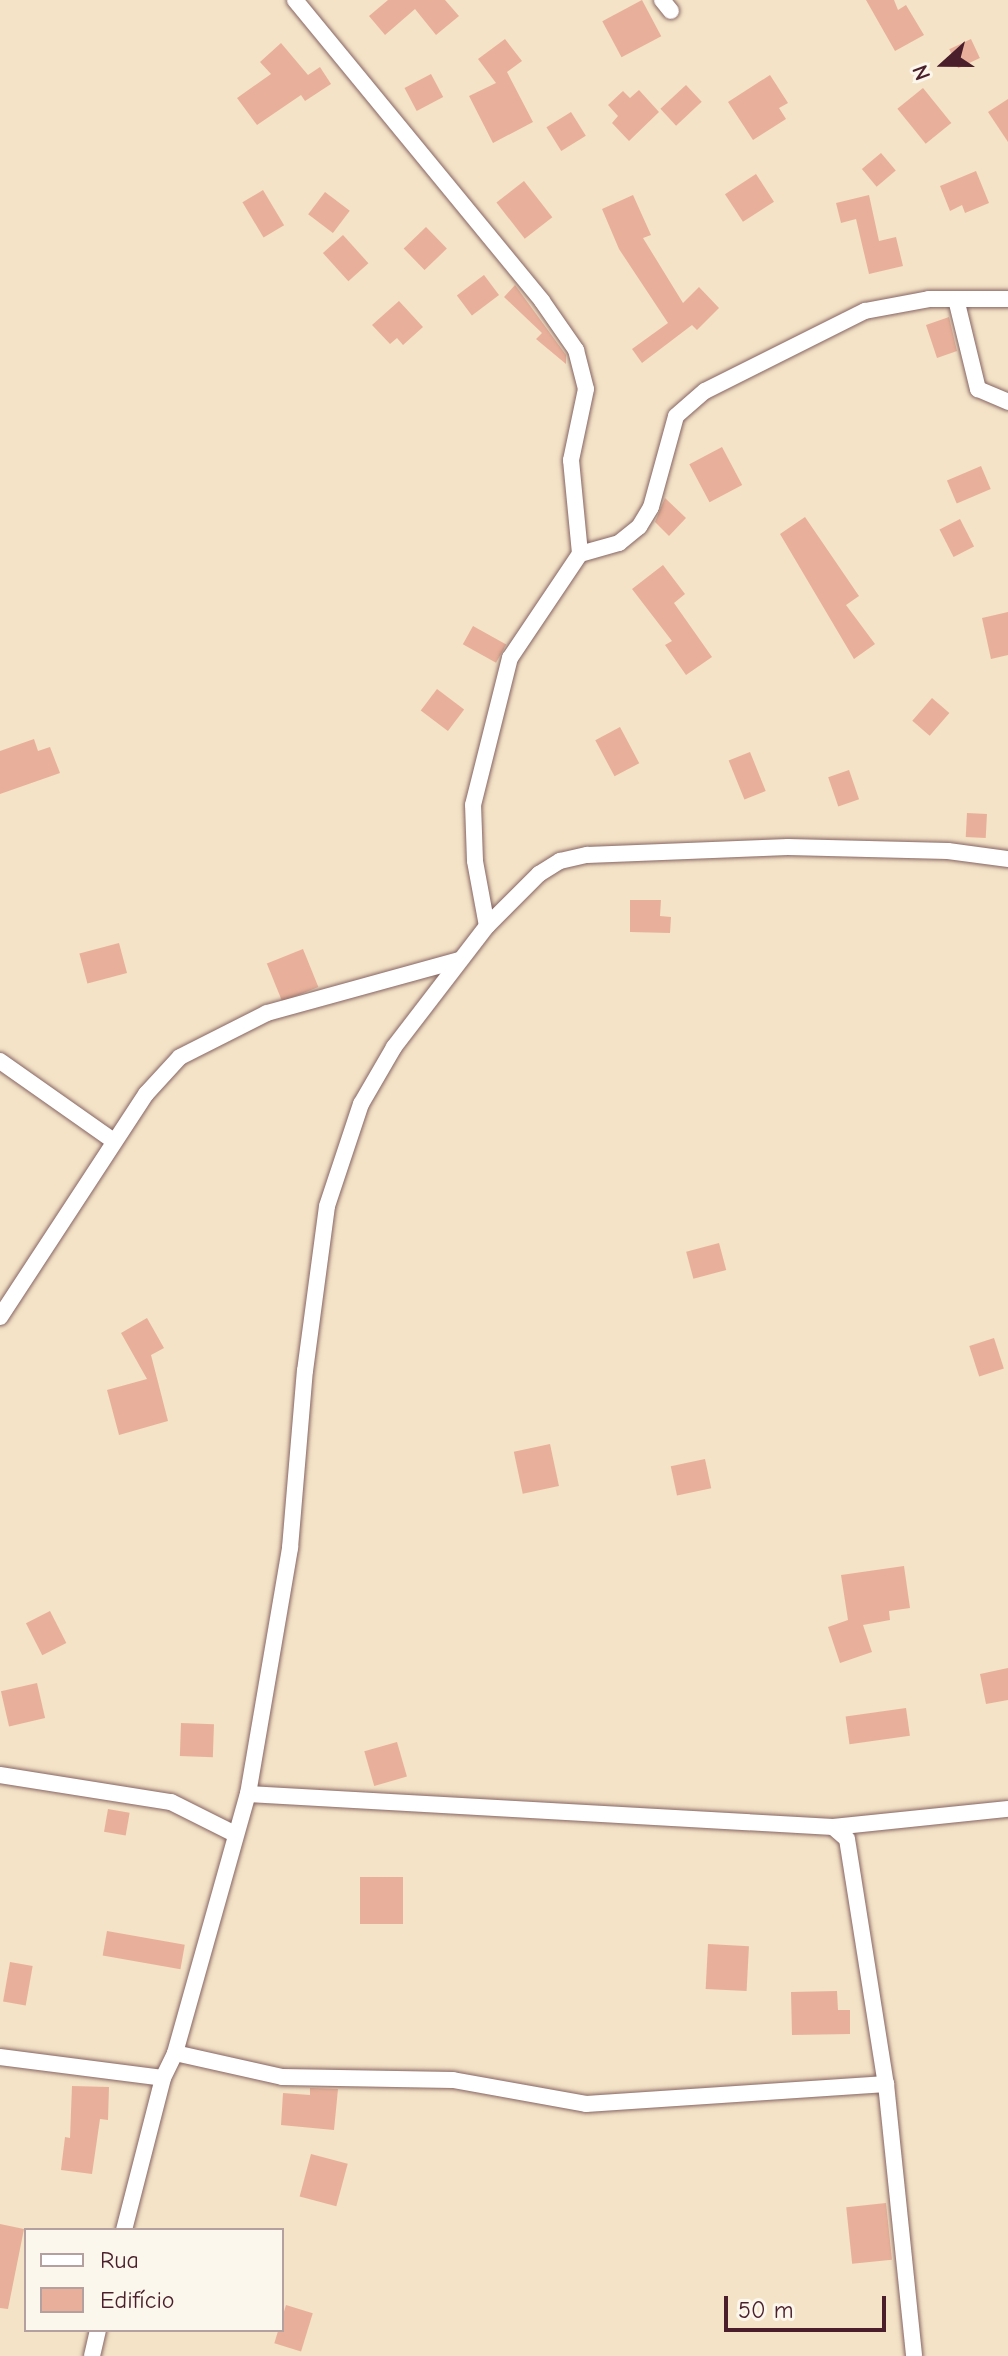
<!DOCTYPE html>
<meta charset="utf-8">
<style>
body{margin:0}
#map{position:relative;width:1008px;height:2356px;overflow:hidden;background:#f4e3c7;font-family:"Comic Neue",sans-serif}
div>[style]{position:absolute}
.building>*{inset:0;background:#e8b09a;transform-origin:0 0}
.roads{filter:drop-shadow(0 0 2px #866462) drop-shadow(0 0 2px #866462)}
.street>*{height:16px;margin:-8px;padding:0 8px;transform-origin:8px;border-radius:8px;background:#fff}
span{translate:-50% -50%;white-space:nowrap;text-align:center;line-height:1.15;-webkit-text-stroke:6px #fbf7ec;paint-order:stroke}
.legend{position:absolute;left:24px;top:2228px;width:260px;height:104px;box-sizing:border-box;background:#fbf7ec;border:2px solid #b4a19f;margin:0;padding:10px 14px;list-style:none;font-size:24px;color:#4a1f2b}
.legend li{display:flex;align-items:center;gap:16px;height:40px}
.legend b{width:40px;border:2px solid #b4a19f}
.north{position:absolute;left:904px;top:24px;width:80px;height:80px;-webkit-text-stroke:6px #fbf7ec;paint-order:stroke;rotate:249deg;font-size:22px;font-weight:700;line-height:32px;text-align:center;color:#4a1f2b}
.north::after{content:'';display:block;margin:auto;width:28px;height:36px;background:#4a1f2b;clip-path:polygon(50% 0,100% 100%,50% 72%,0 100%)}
.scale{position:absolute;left:724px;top:2296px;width:162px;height:36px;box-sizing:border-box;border:4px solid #4a1f2b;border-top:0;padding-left:10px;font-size:24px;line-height:28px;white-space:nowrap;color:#4a1f2b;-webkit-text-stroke:6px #fbf7ec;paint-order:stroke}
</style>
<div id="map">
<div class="building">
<i style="clip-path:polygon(388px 0,445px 0,459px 16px,436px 35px,415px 9px,385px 35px,369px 16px)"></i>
<i style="left:642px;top:0;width:41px;height:45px;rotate:62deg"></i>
<i style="clip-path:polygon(866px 0,894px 0,898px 10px,906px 5px,924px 35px,895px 51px)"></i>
<i style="clip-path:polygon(505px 39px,522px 61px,507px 72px,533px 122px,493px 143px,469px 96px,496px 83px,478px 59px)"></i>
<i style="left:971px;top:39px;width:21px;height:24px;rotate:65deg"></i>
<i style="clip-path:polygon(281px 43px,308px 75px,320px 67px,331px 84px,305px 101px,301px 95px,257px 125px,237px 98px,271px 74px,260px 62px)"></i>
<i style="left:431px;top:74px;width:26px;height:30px;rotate:62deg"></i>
<i style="clip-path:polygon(770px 75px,788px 103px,779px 108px,786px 119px,753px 140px,728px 102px)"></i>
<i style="left:686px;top:85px;width:23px;height:35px;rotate:47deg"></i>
<i style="left:923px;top:88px;width:45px;height:33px;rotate:51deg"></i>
<i style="clip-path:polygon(639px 90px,659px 112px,629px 141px,612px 123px,618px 116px,608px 105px,623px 91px,630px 98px)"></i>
<i style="clip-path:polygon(1008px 99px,1008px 142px,988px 112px)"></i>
<i style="left:571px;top:112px;width:28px;height:29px;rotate:58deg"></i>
<i style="left:881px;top:153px;width:23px;height:25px;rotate:50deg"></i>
<i style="clip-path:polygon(976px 171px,989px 203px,965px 213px,962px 205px,950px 211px,940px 186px)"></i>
<i style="left:756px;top:174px;width:33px;height:37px;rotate:57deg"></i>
<i style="left:524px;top:181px;width:46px;height:35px;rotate:52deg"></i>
<i style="left:263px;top:190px;width:41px;height:24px;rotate:59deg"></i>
<i style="left:325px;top:192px;width:31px;height:28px;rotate:37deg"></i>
<i style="clip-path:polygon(633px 195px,651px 235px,643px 238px,683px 303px,699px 287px,719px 308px,697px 330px,692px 325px,642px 363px,632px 349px,668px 323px,619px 249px,602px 209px)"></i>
<i style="clip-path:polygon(869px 195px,879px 241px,896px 237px,903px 266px,869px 274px,856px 219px,841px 223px,836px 203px)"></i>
<i style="left:426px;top:227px;width:30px;height:31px;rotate:46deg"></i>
<i style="left:343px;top:235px;width:38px;height:27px;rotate:48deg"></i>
<i style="left:484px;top:275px;width:25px;height:34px;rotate:53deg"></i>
<i style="clip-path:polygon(515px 285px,566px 355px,566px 364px,536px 339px,542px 333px,504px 297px)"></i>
<i style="clip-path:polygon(399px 301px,423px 327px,403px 345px,397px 338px,390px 344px,372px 325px)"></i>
<i style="clip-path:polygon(949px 317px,957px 351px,937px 358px,926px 325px)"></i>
<i style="left:722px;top:447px;width:43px;height:37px;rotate:62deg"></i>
<i style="left:981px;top:466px;width:25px;height:37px;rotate:67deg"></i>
<i style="clip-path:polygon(665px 498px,686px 518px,669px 536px,655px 522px)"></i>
<i style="clip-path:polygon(805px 517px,859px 596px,846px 605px,875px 644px,854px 659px,780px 534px)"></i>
<i style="left:960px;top:519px;width:31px;height:23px;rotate:63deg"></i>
<i style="clip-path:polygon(663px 565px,685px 594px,674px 603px,712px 657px,686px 675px,665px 645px,672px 641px,632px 589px)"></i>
<i style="clip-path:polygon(1008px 612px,1008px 655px,991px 659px,982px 618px)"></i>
<i style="left:473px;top:626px;width:38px;height:21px;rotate:29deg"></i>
<i style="left:437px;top:689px;width:34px;height:27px;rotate:37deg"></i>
<i style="left:932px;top:698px;width:23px;height:30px;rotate:41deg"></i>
<i style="left:620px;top:727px;width:41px;height:28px;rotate:62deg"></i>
<i style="clip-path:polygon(34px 739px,38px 751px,50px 747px,60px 773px,0 794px,0 751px)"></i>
<i style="left:750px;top:752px;width:42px;height:23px;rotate:68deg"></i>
<i style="left:849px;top:770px;width:31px;height:22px;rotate:71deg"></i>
<i style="left:967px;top:813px;width:20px;height:24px;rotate:3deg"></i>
<i style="clip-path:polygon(630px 900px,661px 900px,660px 916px,671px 917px,670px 933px,630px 932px)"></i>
<i style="left:119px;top:943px;width:31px;height:41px;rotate:75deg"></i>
<i style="left:303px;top:949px;width:41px;height:39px;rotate:68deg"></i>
<i style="left:719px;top:1243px;width:28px;height:34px;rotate:75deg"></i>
<i style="clip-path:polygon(147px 1318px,164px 1348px,151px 1355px,168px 1421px,119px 1435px,107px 1390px,147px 1379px,121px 1333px)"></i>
<i style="left:994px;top:1338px;width:32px;height:26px;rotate:72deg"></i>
<i style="left:550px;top:1444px;width:43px;height:37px;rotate:78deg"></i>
<i style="left:705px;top:1459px;width:30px;height:35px;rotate:78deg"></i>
<i style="clip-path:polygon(904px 1566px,910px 1608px,889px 1611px,890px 1620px,863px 1625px,872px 1652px,840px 1663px,828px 1627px,848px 1620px,841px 1575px)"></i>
<i style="left:50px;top:1611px;width:36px;height:27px;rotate:63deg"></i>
<i style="clip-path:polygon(1008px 1668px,1008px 1700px,986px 1704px,980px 1674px)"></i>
<i style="left:37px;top:1683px;width:36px;height:37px;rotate:77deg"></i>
<i style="left:906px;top:1708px;width:28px;height:61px;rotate:82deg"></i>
<i style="left:181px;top:1723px;width:33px;height:33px;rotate:2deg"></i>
<i style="left:397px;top:1742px;width:36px;height:34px;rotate:74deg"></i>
<i style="left:108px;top:1809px;width:22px;height:23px;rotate:10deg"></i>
<i style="left:360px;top:1877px;width:43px;height:47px"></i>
<i style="left:107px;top:1931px;width:79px;height:25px;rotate:10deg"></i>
<i style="left:708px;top:1944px;width:41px;height:45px;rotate:3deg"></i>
<i style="left:10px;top:1962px;width:23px;height:40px;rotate:10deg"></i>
<i style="clip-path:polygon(837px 1991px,838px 2010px,850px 2010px,850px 2034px,792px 2035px,791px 1992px)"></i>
<i style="clip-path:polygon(72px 2086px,109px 2087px,108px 2120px,100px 2119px,92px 2174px,61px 2170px,65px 2137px,70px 2138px)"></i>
<i style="clip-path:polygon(310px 2088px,338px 2089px,334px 2130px,281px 2125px,283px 2093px,310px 2095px)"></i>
<i style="left:311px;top:2154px;width:38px;height:44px;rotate:15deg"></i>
<i style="left:886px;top:2203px;width:57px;height:40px;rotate:84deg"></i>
<i style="clip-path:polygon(0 2224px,24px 2229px,8px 2309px,0 2308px)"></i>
<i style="left:286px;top:2305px;width:28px;height:40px;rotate:17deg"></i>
</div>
<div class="roads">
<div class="street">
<i style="left:295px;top:0;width:389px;rotate:50.6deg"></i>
<i style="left:542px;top:301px;width:60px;rotate:55.2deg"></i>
<i style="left:576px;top:350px;width:40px;rotate:75.6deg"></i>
<i style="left:586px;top:389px;width:73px;rotate:101.9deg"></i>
<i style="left:571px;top:460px;width:94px;rotate:84.5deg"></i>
<i style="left:662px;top:0;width:14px;rotate:51deg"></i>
<i style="left:956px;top:299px;width:93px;rotate:76.3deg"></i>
<i style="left:978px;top:389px;width:33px;rotate:23deg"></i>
<i style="left:487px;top:926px;width:66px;rotate:-100.5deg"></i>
<i style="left:475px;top:861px;width:56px;rotate:-92deg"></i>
<i style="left:473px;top:805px;width:152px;rotate:-75.9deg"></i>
<i style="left:510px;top:658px;width:125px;rotate:-56.1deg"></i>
<i style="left:580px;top:554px;width:41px;rotate:-15.8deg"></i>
<i style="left:619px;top:543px;width:26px;rotate:-39deg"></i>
<i style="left:639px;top:527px;width:23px;rotate:-59deg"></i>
<i style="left:651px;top:507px;width:94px;rotate:-74.6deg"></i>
<i style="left:676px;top:416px;width:38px;rotate:-41deg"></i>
<i style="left:705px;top:391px;width:179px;rotate:-26.6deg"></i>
<i style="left:865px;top:311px;width:65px;rotate:-10.6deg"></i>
<i style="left:929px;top:299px;width:79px"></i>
<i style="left:0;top:1061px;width:139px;rotate:35.1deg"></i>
<i style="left:0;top:1317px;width:267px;rotate:-56.8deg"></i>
<i style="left:146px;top:1094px;width:50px;rotate:-47.4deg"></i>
<i style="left:180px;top:1057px;width:97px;rotate:-26.8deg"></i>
<i style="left:267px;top:1013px;width:199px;rotate:-15.4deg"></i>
<i style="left:0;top:1775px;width:173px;rotate:9deg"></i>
<i style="left:171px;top:1802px;width:72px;rotate:26.6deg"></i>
<i style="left:248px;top:1794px;width:586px;rotate:3.23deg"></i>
<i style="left:833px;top:1827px;width:176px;rotate:-5.9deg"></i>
<i style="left:833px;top:1827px;width:18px;rotate:41deg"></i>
<i style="left:847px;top:1839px;width:248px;rotate:81deg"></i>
<i style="left:886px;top:2084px;width:273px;rotate:84.1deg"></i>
<i style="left:175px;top:2053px;width:110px;rotate:12.6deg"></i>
<i style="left:282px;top:2077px;width:171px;rotate:1deg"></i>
<i style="left:453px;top:2080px;width:135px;rotate:10.2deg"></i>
<i style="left:586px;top:2104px;width:301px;rotate:-3.8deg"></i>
<i style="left:0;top:2057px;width:164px;rotate:7.3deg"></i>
<i style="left:124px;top:2230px;width:157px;rotate:-75.6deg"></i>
<i style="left:163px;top:2078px;width:28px;rotate:-64deg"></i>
<i style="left:175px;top:2053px;width:269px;rotate:-74.3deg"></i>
<i style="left:248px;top:1794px;width:250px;rotate:-80.3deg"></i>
<i style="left:290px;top:1548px;width:178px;rotate:-85.2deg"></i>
<i style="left:305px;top:1371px;width:166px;rotate:-82.4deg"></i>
<i style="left:327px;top:1206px;width:108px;rotate:-71.6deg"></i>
<i style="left:361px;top:1104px;width:66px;rotate:-59.9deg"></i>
<i style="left:394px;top:1047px;width:153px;rotate:-52.5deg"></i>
<i style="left:487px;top:926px;width:74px;rotate:-45deg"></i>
<i style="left:539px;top:874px;width:25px;rotate:-32deg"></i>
<i style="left:560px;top:861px;width:28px;rotate:-13deg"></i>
<i style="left:587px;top:855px;width:201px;rotate:-2.3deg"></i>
<i style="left:788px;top:847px;width:160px;rotate:1.4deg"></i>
<i style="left:948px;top:851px;width:61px;rotate:7.6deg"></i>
<i style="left:92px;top:2356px;width:27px;rotate:-77deg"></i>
</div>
</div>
<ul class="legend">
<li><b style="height:10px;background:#fff"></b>Rua</li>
<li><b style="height:22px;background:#e8b09a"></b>Edifício</li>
</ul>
<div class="north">N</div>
<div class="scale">50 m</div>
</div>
